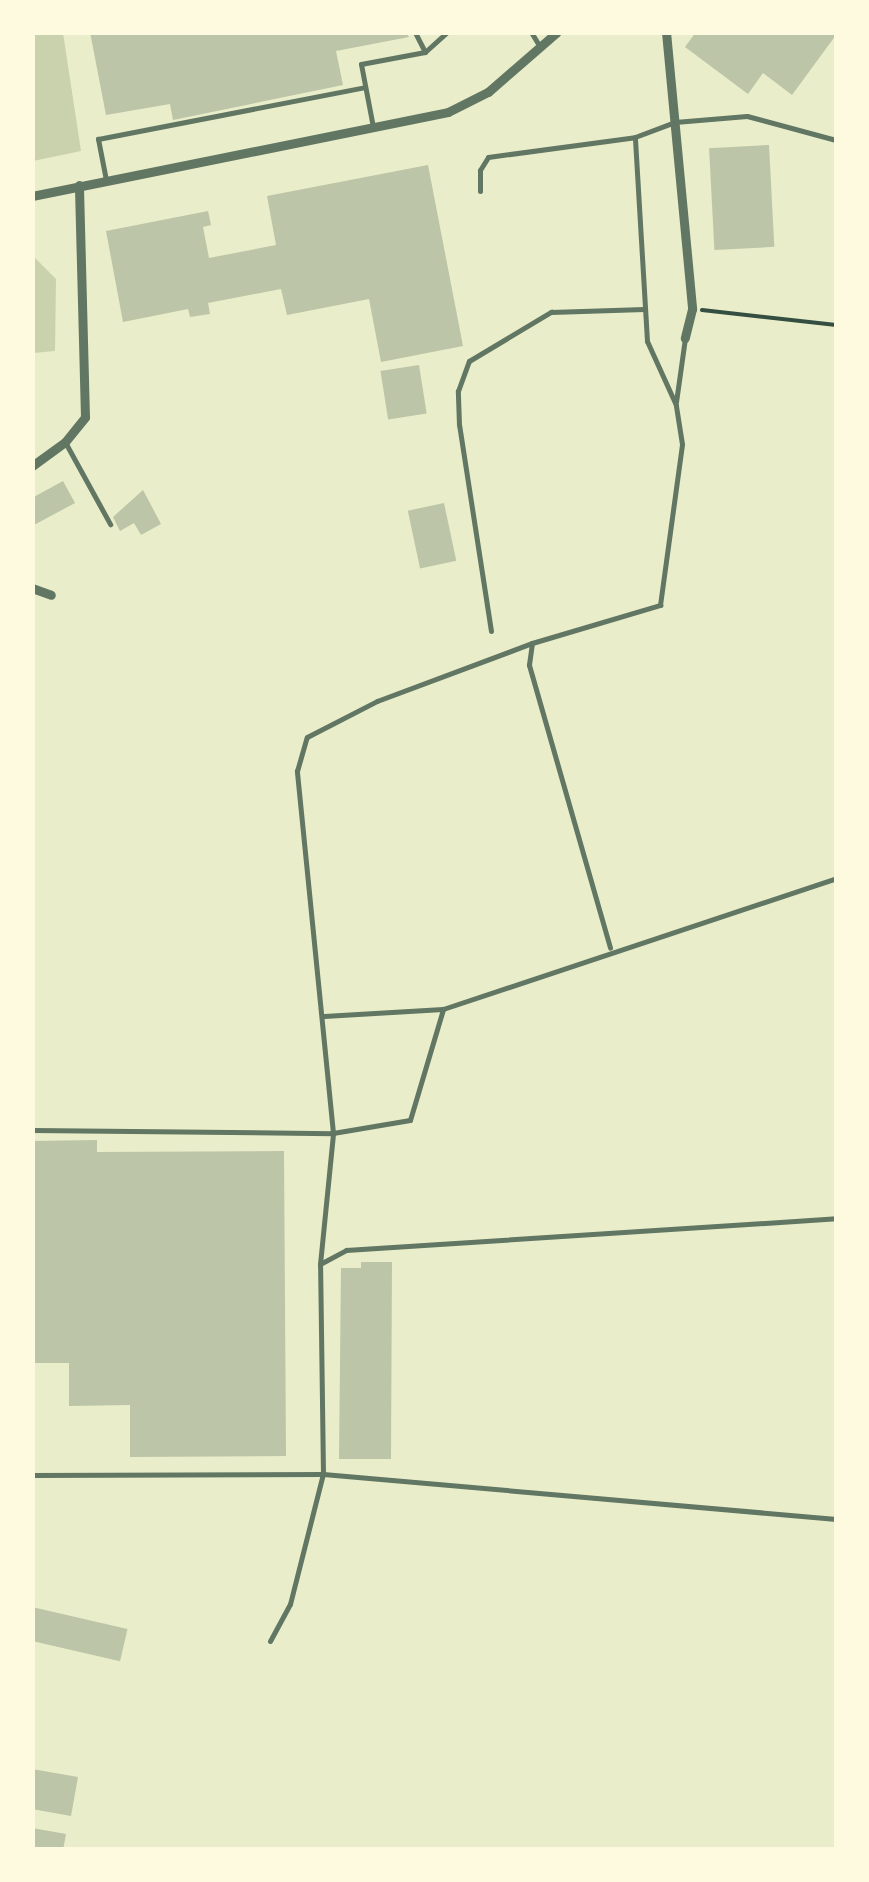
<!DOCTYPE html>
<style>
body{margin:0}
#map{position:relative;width:869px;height:1882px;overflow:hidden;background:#e9edc9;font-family:Karla,sans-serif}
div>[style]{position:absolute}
.green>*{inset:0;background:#cad2ad}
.building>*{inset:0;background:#bcc5a7;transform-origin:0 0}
.path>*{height:4px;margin:-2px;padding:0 2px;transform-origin:2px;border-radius:2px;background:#344e41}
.service>*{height:5px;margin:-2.5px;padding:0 2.5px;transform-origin:2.5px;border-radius:2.5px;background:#617663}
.minor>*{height:9px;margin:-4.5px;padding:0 4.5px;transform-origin:4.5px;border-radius:4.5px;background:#617663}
span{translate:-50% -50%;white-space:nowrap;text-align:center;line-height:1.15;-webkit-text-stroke:8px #fefae0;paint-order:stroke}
.frame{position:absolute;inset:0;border:35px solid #fefae0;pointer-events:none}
</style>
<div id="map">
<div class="green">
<i style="clip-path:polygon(33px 32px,63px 33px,81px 151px,33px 161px)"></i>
<i style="clip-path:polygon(33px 256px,56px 279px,55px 351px,33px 353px)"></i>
</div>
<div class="building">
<i style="clip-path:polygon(90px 32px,406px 32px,409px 37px,336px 51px,343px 85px,173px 120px,170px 104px,106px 115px)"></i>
<i style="clip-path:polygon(696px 32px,836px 32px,836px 35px,792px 95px,763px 73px,748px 94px,685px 47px)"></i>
<i style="left:769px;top:145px;width:102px;height:60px;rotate:87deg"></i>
<i style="clip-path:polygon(428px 165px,463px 346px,381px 362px,369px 299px,287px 315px,281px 289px,208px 303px,210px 314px,190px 317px,188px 309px,123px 322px,106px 231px,208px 211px,211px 225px,203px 227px,209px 258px,276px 245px,267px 196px)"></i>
<i style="left:419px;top:365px;width:49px;height:39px;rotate:81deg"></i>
<i style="clip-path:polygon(63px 481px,75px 503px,32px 526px,32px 498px)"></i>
<i style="clip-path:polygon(143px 490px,161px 524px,141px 535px,134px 523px,120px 531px,113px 517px)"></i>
<i style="left:444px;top:503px;width:59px;height:37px;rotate:78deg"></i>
<i style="clip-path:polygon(97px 1140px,97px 1152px,284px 1151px,286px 1456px,130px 1457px,130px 1405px,69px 1406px,69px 1363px,32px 1363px,32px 1141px)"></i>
<i style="clip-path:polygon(361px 1262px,392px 1262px,391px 1459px,339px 1459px,341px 1268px,361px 1268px)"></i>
<i style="left:32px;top:1607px;width:98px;height:33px;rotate:13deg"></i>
<i style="clip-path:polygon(32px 1769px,78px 1777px,71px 1816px,32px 1809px)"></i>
<i style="clip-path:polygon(32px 1828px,66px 1834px,63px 1850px,32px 1850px)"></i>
</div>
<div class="path">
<i style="left:702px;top:310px;width:135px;rotate:6.4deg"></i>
</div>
<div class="service">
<i style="left:531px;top:32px;width:17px;rotate:59deg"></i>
<i style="left:425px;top:52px;width:30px;rotate:-42deg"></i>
<i style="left:373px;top:127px;width:64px;rotate:-100.8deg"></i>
<i style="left:361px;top:64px;width:65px;rotate:-10.6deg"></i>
<i style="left:425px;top:52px;width:22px;rotate:-117deg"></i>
<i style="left:106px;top:180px;width:42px;rotate:-101deg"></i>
<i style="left:98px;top:139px;width:272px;rotate:-11deg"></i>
<i style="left:480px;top:191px;width:21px;rotate:-90deg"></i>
<i style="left:480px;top:170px;width:15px;rotate:-58deg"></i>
<i style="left:488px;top:157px;width:148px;rotate:-7.7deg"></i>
<i style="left:676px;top:402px;width:65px;rotate:-82deg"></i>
<i style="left:65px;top:442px;width:94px;rotate:61.2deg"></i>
<i style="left:491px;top:631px;width:208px;rotate:-98.8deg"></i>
<i style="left:459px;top:425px;width:34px;rotate:-92deg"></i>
<i style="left:458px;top:391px;width:32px;rotate:-70deg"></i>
<i style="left:469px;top:361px;width:96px;rotate:-30.9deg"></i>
<i style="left:551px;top:312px;width:93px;rotate:-1.8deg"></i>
<i style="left:532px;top:643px;width:22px;rotate:98deg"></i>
<i style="left:529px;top:665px;width:294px;rotate:74deg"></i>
<i style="left:324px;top:1016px;width:119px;rotate:-3.4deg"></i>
<i style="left:443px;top:1009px;width:414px;rotate:-18.4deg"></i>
<i style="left:32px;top:1130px;width:301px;rotate:0.6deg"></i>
<i style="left:333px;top:1133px;width:78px;rotate:-9.6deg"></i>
<i style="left:410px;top:1120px;width:116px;rotate:-73.4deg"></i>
<i style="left:320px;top:1264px;width:132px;rotate:-84.3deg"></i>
<i style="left:333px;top:1133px;width:364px;rotate:-95.7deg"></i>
<i style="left:297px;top:771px;width:35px;rotate:-74deg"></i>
<i style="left:307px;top:737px;width:79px;rotate:-27.2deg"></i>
<i style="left:377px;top:701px;width:165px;rotate:-20.5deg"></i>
<i style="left:532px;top:643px;width:134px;rotate:-16.5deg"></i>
<i style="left:660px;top:605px;width:162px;rotate:-82.2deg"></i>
<i style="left:682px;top:444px;width:39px;rotate:-99deg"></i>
<i style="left:676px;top:405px;width:70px;rotate:-114.4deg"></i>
<i style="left:647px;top:341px;width:204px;rotate:-93.4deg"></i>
<i style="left:635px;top:137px;width:43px;rotate:-20.6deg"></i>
<i style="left:675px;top:122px;width:72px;rotate:-4.8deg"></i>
<i style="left:747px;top:116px;width:92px;rotate:15.1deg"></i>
<i style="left:32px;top:1475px;width:291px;rotate:-0.2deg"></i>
<i style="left:323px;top:1474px;width:515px;rotate:5.01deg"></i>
<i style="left:270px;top:1641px;width:42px;rotate:-61.6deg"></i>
<i style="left:290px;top:1604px;width:134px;rotate:-75.8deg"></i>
<i style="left:323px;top:1474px;width:210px;rotate:-90.8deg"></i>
<i style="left:320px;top:1264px;width:30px;rotate:-28deg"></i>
<i style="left:346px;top:1250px;width:491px;rotate:-3.7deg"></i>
</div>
<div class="minor">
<i style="left:666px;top:32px;width:278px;rotate:84.6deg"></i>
<i style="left:692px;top:309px;width:30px;rotate:104deg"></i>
<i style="left:32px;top:196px;width:424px;rotate:-11.4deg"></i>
<i style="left:448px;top:112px;width:45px;rotate:-26.6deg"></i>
<i style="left:488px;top:92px;width:91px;rotate:-41deg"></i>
<i style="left:32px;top:466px;width:41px;rotate:-36deg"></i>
<i style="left:65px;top:442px;width:32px;rotate:-51deg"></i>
<i style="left:85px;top:417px;width:232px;rotate:-91.5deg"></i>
<i style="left:32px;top:588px;width:20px;rotate:20deg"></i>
</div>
<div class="frame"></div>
</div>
